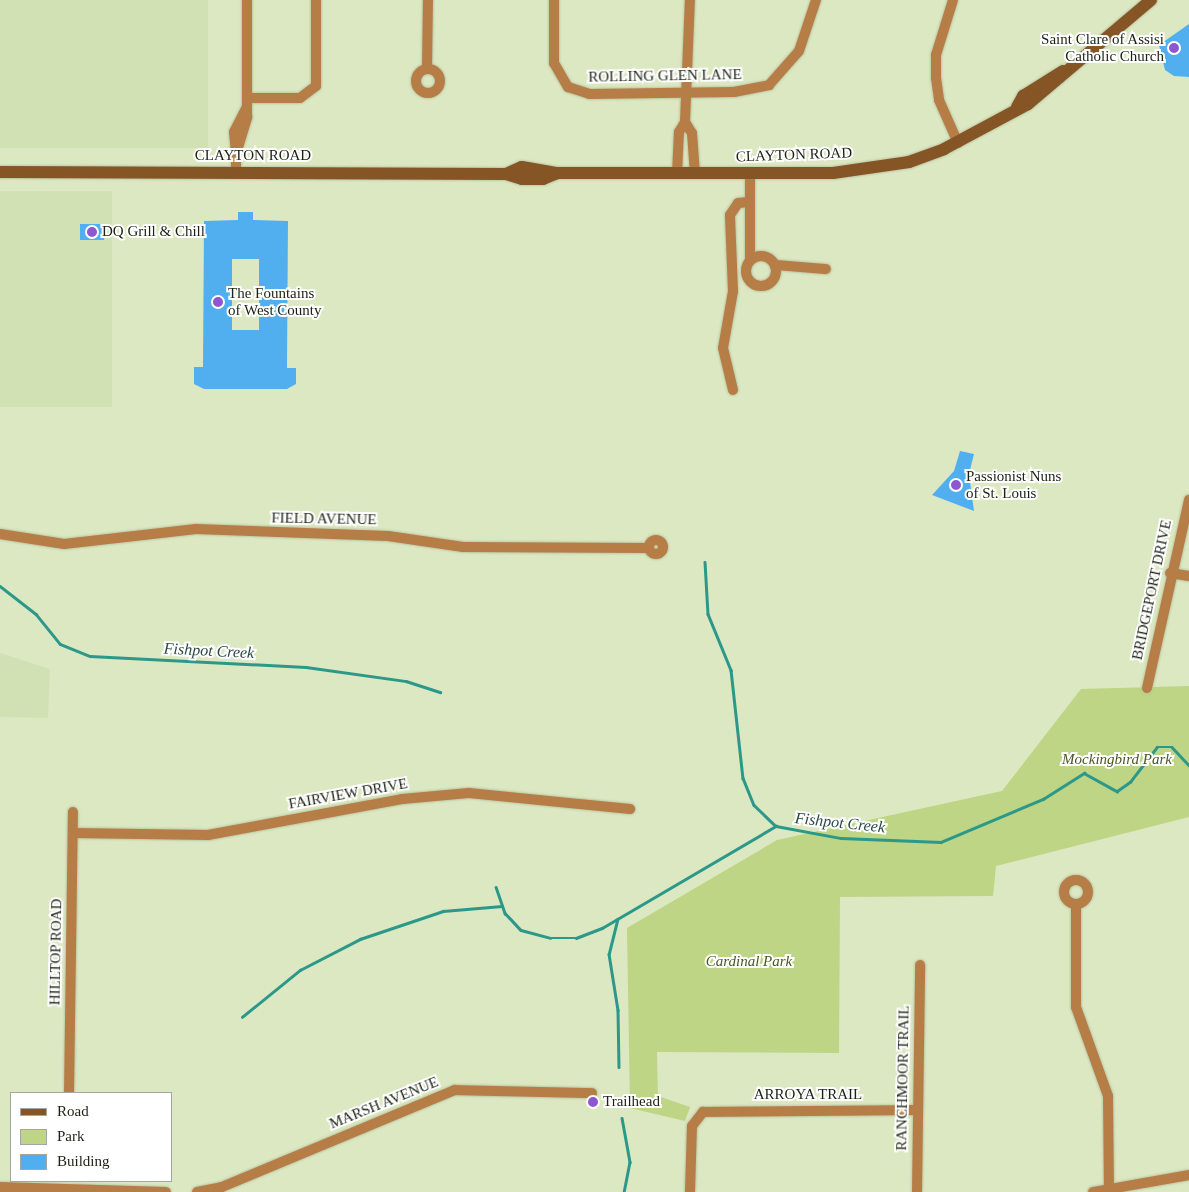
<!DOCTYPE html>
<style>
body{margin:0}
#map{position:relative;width:1189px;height:1192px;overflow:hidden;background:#dce8c2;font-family:Georgia,serif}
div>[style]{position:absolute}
.built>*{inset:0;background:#d2e1b3;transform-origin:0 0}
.green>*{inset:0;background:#bdd584}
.stream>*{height:2.5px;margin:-1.25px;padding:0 1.25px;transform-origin:1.25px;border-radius:1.25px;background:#2c9889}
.building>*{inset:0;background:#51aff0;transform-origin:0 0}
.roads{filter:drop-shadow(0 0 1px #b9c4a2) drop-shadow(0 0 1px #b9c4a2)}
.street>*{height:10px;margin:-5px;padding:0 5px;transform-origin:5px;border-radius:5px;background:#b67d47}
.street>.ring{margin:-5px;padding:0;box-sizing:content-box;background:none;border:10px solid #b67d47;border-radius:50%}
.secondary>*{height:12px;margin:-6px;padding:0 6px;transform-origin:6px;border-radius:6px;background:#865525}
.dots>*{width:14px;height:14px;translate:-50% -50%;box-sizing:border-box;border:2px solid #fff;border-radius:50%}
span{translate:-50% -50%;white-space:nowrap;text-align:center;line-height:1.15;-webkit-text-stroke:4px #fff;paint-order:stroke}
.poi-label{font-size:15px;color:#1c2113}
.right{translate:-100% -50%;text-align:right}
.left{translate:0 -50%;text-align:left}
.street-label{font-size:15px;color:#1c2113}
.park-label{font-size:15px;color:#4a5824;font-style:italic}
.water-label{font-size:16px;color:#2b4a45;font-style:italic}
.legend{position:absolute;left:10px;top:1092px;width:162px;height:90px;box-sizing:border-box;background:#fff;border:1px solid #a4a6a1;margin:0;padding:6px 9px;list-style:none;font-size:15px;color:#1c2113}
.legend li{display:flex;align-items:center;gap:10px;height:25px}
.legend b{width:25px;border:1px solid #a4a6a1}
</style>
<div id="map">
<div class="built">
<i style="left:0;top:0;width:208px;height:148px"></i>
<i style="left:0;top:191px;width:112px;height:216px"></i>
<i style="clip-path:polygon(0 653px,50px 669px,48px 718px,0 717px)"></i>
</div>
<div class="green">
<i style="clip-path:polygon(1189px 686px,1189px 817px,996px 866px,993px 896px,840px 897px,839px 1053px,657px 1052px,658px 1096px,690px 1107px,685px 1121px,630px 1108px,627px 928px,777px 840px,1002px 791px,1081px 689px)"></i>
</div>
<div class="stream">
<i style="left:705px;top:562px;width:52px;rotate:86.7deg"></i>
<i style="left:708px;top:614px;width:61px;rotate:67.7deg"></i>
<i style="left:731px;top:670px;width:109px;rotate:83.7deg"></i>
<i style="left:743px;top:778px;width:29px;rotate:68deg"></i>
<i style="left:754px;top:805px;width:30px;rotate:44deg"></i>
<i style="left:0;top:586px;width:46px;rotate:37.9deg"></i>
<i style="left:36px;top:614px;width:38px;rotate:51deg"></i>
<i style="left:60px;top:644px;width:32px;rotate:22deg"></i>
<i style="left:90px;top:656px;width:216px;rotate:2.9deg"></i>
<i style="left:306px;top:667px;width:101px;rotate:8deg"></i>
<i style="left:406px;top:681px;width:36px;rotate:18deg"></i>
<i style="left:496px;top:887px;width:28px;rotate:71deg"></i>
<i style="left:505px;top:913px;width:23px;rotate:47deg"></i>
<i style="left:521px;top:930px;width:30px;rotate:15deg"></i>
<i style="left:550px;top:938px;width:26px"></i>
<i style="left:576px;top:938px;width:28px;rotate:-21deg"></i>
<i style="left:602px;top:928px;width:202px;rotate:-30.4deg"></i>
<i style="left:776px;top:826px;width:66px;rotate:10.5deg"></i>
<i style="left:841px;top:838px;width:100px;rotate:2.3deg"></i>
<i style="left:941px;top:842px;width:111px;rotate:-22.9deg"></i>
<i style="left:1043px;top:799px;width:49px;rotate:-32.4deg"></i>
<i style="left:1084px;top:773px;width:38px;rotate:29deg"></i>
<i style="left:1117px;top:791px;width:16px;rotate:-35deg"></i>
<i style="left:1130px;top:782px;width:44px;rotate:-52.4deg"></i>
<i style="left:1157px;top:747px;width:15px"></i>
<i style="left:1172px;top:747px;width:25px;rotate:47deg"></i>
<i style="left:618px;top:919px;width:36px;rotate:104deg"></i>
<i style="left:609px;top:954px;width:57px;rotate:80.9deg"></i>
<i style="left:618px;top:1010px;width:57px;rotate:89deg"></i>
<i style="left:242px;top:1017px;width:75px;rotate:-39deg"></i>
<i style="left:300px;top:970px;width:68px;rotate:-27.3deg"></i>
<i style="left:360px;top:939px;width:88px;rotate:-18.6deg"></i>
<i style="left:443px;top:911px;width:59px;rotate:-4.8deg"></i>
<i style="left:622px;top:1118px;width:45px;rotate:79.7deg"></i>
<i style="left:630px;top:1162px;width:31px;rotate:101deg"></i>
</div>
<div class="building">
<i style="clip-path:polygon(1189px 24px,1189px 77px,1174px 76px,1165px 70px,1159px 45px)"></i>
<i style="clip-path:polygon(evenodd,238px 212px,253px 212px,253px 220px,288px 221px,287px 368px,296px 368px,296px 384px,287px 389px,204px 389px,194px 384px,194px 367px,203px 367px,204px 221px,238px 220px,238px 212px,232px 259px,259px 259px,259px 330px,232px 330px,232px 259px)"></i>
<i style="left:80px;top:224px;width:24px;height:16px"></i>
<i style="clip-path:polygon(960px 451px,974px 454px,969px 474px,974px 511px,932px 495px,954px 471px)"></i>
</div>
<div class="roads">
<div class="street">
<i style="left:554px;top:0;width:63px;rotate:90deg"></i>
<i style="left:554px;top:63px;width:28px;rotate:60deg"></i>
<i style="left:568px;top:87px;width:22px;rotate:18deg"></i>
<i style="left:589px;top:94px;width:145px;rotate:-0.8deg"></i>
<i style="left:734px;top:92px;width:36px;rotate:-11deg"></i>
<i style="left:769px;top:85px;width:45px;rotate:-48.6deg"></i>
<i style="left:799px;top:51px;width:54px;rotate:-71.6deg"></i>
<i style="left:953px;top:0;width:58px;rotate:107.2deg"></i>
<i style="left:936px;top:55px;width:23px;rotate:90deg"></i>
<i style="left:936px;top:78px;width:22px;rotate:82deg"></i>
<i style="left:939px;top:100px;width:47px;rotate:66.2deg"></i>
<i style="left:427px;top:69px;width:69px;rotate:-89.2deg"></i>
<i class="ring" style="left:416px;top:69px;width:14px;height:14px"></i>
<i style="left:248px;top:98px;width:52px"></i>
<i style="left:300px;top:98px;width:20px;rotate:-37deg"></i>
<i style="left:316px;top:86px;width:86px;rotate:-90deg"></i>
<i style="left:685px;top:122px;width:13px;rotate:58deg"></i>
<i style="left:692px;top:133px;width:41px;rotate:85.8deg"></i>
<i style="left:236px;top:154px;width:22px;rotate:-95deg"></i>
<i style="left:234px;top:132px;width:27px;rotate:-63deg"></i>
<i style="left:236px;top:173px;width:19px;rotate:-90deg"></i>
<i style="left:236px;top:154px;width:39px;rotate:-73deg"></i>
<i style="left:247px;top:117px;width:117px;rotate:-90deg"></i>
<i style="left:750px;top:173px;width:88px;rotate:90deg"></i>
<i style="left:677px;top:174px;width:42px;rotate:-87.3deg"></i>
<i style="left:679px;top:132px;width:12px;rotate:-59deg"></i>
<i style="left:685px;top:122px;width:122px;rotate:-87.7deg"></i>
<i class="ring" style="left:746px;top:256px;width:20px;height:20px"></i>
<i style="left:775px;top:265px;width:51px;rotate:4.5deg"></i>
<i style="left:733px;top:390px;width:43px;rotate:-103.4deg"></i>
<i style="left:723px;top:348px;width:58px;rotate:-80deg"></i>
<i style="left:733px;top:291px;width:76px;rotate:-92.3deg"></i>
<i style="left:730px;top:215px;width:14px;rotate:-56deg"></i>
<i style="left:738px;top:203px;width:11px;rotate:-5deg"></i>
<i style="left:0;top:534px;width:65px;rotate:8.9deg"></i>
<i style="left:64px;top:544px;width:133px;rotate:-6.5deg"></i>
<i style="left:196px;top:529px;width:192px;rotate:2.1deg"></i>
<i style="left:388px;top:536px;width:76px;rotate:8.3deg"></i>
<i style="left:463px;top:547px;width:186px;rotate:0.3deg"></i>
<i class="ring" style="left:649px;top:540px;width:4px;height:4px"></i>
<i style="left:1170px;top:573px;width:19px;rotate:9deg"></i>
<i style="left:1147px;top:688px;width:193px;rotate:-77.4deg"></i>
<i style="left:73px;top:833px;width:135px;rotate:0.8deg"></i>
<i style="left:208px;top:835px;width:197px;rotate:-10.5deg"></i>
<i style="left:402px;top:799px;width:67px;rotate:-5.1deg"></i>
<i style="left:469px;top:793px;width:162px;rotate:5.7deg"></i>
<i class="ring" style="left:1064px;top:880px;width:14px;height:14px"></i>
<i style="left:1076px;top:904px;width:103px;rotate:90deg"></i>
<i style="left:1076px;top:1007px;width:95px;rotate:70.2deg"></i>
<i style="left:1108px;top:1096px;width:93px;rotate:89.4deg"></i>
<i style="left:69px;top:1093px;width:281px;rotate:-89.2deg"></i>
<i style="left:0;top:1187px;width:166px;rotate:1.7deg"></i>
<i style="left:197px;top:1192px;width:25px;rotate:-11deg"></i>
<i style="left:222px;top:1187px;width:252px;rotate:-22.6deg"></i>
<i style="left:455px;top:1090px;width:137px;rotate:1.3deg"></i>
<i style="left:690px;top:1192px;width:66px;rotate:-88.3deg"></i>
<i style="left:692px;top:1126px;width:18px;rotate:-52deg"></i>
<i style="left:703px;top:1112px;width:215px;rotate:-0.5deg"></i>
<i style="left:917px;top:1192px;width:227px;rotate:-89.2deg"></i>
<i style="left:1093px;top:1192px;width:97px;rotate:-10deg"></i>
</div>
<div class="secondary">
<i style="left:1017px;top:107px;width:13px;rotate:-61deg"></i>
<i style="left:1023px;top:96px;width:47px;rotate:-32deg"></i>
<i style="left:0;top:172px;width:506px;rotate:0.23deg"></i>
<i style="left:506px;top:174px;width:17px;rotate:17deg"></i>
<i style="left:522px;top:179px;width:21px"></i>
<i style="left:543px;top:179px;width:15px;rotate:-23deg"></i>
<i style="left:506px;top:174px;width:17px;rotate:-24deg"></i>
<i style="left:522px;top:167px;width:36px;rotate:10deg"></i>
<i style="left:557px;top:173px;width:276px"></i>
<i style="left:833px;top:173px;width:77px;rotate:-8.2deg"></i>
<i style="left:909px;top:162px;width:37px;rotate:-20deg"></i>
<i style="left:944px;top:149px;width:95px;rotate:-28.2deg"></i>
<i style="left:1028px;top:104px;width:161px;rotate:-40.2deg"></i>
</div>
</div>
<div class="dots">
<i style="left:1174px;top:48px;background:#8e57cf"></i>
<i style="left:92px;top:232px;background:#8e57cf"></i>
<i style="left:218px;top:302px;background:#8e57cf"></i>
<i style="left:956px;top:485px;background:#8e57cf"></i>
<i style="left:593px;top:1102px;background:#8e57cf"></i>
</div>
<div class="poi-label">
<span class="right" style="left:1164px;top:48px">Saint Clare of Assisi<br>Catholic Church</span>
<span class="left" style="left:102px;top:232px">DQ Grill &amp; Chill</span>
<span class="left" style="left:228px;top:302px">The Fountains<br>of West County</span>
<span class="left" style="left:966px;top:485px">Passionist Nuns<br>of St. Louis</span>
<span class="left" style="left:603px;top:1102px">Trailhead</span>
</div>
<div class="street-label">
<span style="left:665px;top:76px;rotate:-1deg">ROLLING GLEN LANE</span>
<span style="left:794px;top:155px;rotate:-2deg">CLAYTON ROAD</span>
<span style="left:253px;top:156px">CLAYTON ROAD</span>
<span style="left:324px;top:519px;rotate:1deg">FIELD AVENUE</span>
<span style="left:1152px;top:590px;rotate:-78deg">BRIDGEPORT DRIVE</span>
<span style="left:348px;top:794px;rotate:-10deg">FAIRVIEW DRIVE</span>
<span style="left:56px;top:952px;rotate:-89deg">HILLTOP ROAD</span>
<span style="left:903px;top:1078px;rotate:-89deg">RANCHMOOR TRAIL</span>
<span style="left:808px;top:1095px">ARROYA TRAIL</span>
<span style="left:384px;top:1103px;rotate:-22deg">MARSH AVENUE</span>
</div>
<div class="park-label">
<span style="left:1117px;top:760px">Mockingbird Park</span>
<span style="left:749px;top:962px">Cardinal Park</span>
</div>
<div class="water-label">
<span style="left:209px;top:651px;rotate:3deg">Fishpot Creek</span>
<span style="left:840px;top:823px;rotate:6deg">Fishpot Creek</span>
</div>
<ul class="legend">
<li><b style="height:6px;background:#865525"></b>Road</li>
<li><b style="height:14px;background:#bdd584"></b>Park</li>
<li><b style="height:14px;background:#51aff0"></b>Building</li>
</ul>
</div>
